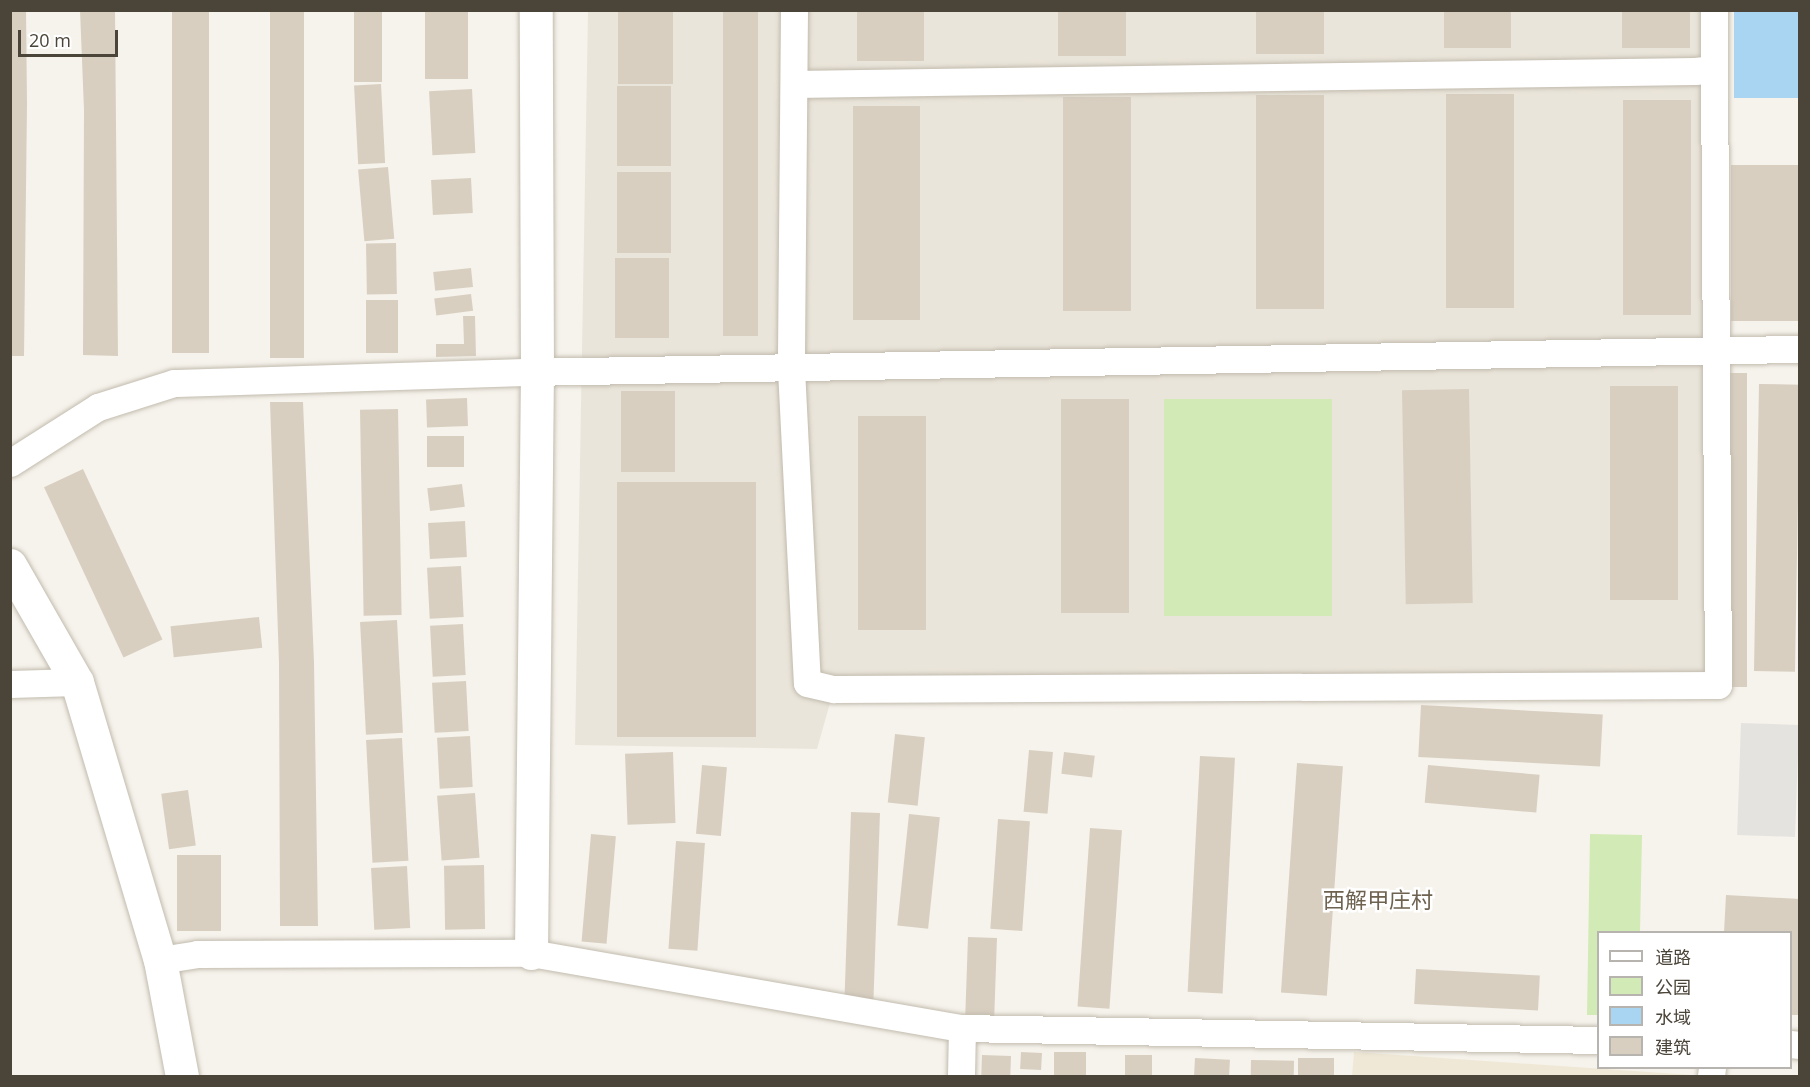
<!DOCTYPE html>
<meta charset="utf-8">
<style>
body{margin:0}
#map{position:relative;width:1810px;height:1087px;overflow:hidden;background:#f6f3ec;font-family:"Open Sans","Noto Sans SC",sans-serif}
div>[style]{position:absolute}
.residential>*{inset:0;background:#eae5da}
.education>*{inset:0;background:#efe8d6}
.green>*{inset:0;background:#d2eab5;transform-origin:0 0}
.parking>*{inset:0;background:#e5e3e0;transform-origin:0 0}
.water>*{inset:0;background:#a9d4f2;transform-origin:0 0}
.building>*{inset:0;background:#d8cfc1;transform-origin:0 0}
.roads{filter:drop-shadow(0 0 2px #c2bbae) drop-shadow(0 0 2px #c2bbae)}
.minor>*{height:27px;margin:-13.5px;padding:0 13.5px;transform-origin:13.5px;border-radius:13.5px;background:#fff}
.tertiary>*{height:33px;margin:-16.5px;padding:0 16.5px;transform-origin:16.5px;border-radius:16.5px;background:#fff}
span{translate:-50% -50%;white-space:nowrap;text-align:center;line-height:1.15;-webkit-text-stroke:5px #fff;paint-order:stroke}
.quarter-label{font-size:22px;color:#6e6250}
.frame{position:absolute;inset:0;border:12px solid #4b4439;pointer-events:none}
.legend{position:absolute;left:1597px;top:931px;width:195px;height:138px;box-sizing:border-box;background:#fff;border:2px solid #b7b4b0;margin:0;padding:8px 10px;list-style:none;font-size:18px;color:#4b4439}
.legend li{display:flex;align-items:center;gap:12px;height:30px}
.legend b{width:30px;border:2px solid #b7b4b0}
.scale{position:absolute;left:18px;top:30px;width:100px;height:27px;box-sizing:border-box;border:3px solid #4b4439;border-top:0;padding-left:8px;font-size:18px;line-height:21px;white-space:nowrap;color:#4b4439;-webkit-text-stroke:4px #fff;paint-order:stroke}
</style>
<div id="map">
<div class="residential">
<i style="clip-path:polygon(588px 11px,1714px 11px,1718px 685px,834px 689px,817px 749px,575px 745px)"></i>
</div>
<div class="education">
<i style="clip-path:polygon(1354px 1052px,1707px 1076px,1352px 1076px)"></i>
</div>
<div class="green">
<i style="left:1332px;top:399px;width:217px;height:168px;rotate:90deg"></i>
<i style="clip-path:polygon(1590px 834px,1642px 835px,1640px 932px,1598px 932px,1598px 1015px,1587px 1015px)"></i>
</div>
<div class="parking">
<i style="left:1741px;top:723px;width:58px;height:112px;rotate:2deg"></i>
</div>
<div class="water">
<i style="left:1734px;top:11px;width:65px;height:87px"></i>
</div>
<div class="building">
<i style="clip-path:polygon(10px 10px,26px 10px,27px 104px,24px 356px,10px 356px)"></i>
<i style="clip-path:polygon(80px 10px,115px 10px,118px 356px,83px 355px,84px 110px)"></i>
<i style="left:172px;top:10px;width:37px;height:343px"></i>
<i style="left:270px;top:10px;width:34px;height:348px"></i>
<i style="left:354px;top:10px;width:28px;height:72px"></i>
<i style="left:425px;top:10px;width:43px;height:69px"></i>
<i style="left:618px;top:10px;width:55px;height:74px"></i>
<i style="left:723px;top:10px;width:35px;height:326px"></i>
<i style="left:857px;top:10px;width:67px;height:51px"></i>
<i style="left:1058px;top:10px;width:68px;height:46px"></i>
<i style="left:1256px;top:10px;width:68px;height:44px"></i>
<i style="left:1444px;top:10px;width:67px;height:38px"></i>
<i style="left:1622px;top:10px;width:68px;height:38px"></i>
<i style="left:381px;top:84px;width:79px;height:27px;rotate:87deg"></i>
<i style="left:617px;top:86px;width:54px;height:80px"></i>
<i style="left:472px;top:89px;width:64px;height:43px;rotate:87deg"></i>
<i style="left:1514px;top:94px;width:214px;height:68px;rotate:90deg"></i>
<i style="left:1256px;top:95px;width:68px;height:214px"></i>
<i style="left:1131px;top:97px;width:214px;height:68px;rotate:90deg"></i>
<i style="left:1691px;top:100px;width:215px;height:68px;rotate:90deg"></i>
<i style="left:853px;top:106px;width:67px;height:214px"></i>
<i style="left:1731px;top:165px;width:69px;height:156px"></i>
<i style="left:388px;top:167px;width:72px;height:30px;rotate:85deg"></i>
<i style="left:617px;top:172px;width:54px;height:81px"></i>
<i style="left:471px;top:178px;width:35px;height:40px;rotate:87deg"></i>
<i style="left:396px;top:243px;width:51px;height:30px;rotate:89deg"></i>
<i style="left:615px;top:258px;width:54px;height:80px"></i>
<i style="left:471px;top:268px;width:19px;height:38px;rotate:84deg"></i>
<i style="left:471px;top:294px;width:17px;height:37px;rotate:83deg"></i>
<i style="left:366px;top:300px;width:32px;height:53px"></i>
<i style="clip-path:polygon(463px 316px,475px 316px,476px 356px,436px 357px,436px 344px,464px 344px)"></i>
<i style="left:1726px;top:373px;width:21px;height:314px"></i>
<i style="left:1759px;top:384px;width:41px;height:287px;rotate:1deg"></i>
<i style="left:1610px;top:386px;width:68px;height:214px"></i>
<i style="left:1469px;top:389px;width:214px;height:67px;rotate:89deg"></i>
<i style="left:621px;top:391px;width:54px;height:81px"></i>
<i style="left:467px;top:398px;width:28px;height:41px;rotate:88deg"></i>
<i style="left:1061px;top:399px;width:68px;height:214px"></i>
<i style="clip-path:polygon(270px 402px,303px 402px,314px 662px,318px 926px,280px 926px,279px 663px)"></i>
<i style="left:398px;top:409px;width:206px;height:38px;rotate:89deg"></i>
<i style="left:926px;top:416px;width:214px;height:68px;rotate:90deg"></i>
<i style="left:427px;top:436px;width:37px;height:31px"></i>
<i style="left:83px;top:469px;width:188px;height:43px;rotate:65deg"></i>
<i style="left:756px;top:482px;width:255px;height:139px;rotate:90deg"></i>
<i style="left:462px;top:484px;width:23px;height:35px;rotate:83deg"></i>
<i style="left:465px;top:521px;width:36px;height:37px;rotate:87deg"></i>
<i style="left:461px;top:566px;width:51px;height:34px;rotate:87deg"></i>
<i style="left:259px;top:617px;width:31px;height:89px;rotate:84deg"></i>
<i style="left:397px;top:620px;width:113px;height:37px;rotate:87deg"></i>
<i style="left:463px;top:624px;width:51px;height:33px;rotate:87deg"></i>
<i style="left:466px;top:681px;width:50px;height:34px;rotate:87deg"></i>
<i style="left:1421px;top:705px;width:182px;height:52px;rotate:3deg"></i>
<i style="left:895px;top:734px;width:30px;height:69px;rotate:6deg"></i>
<i style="left:470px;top:736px;width:51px;height:33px;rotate:87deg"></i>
<i style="left:402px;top:738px;width:123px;height:36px;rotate:87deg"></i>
<i style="left:1029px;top:750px;width:24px;height:62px;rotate:5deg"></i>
<i style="left:673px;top:752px;width:71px;height:48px;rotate:88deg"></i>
<i style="left:1064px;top:752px;width:31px;height:22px;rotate:7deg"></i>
<i style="left:1200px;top:756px;width:35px;height:236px;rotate:3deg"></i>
<i style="left:1297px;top:763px;width:46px;height:230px;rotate:4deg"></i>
<i style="left:702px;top:765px;width:25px;height:69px;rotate:5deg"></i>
<i style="left:1428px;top:765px;width:112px;height:38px;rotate:5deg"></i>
<i style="left:188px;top:790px;width:56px;height:27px;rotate:82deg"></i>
<i style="left:475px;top:793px;width:65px;height:38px;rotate:86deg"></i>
<i style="left:851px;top:812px;width:29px;height:187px;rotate:2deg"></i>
<i style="left:909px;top:814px;width:31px;height:112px;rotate:6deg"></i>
<i style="left:998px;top:819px;width:32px;height:110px;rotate:4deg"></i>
<i style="left:1090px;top:828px;width:32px;height:179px;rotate:4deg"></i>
<i style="left:591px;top:834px;width:25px;height:108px;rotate:5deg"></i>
<i style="left:676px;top:841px;width:29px;height:108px;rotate:4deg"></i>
<i style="left:177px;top:855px;width:44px;height:76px"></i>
<i style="left:484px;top:865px;width:64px;height:40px;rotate:89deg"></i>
<i style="left:407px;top:866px;width:62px;height:36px;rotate:87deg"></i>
<i style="clip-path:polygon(1726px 895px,1800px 899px,1800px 1015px,1791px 1015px,1791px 933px,1724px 932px)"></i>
<i style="left:968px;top:937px;width:29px;height:80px;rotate:2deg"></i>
<i style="left:1416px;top:969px;width:124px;height:35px;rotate:3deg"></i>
<i style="left:1021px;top:1052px;width:21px;height:17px;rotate:3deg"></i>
<i style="left:1054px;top:1052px;width:32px;height:24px"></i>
<i style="left:982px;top:1055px;width:29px;height:21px;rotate:2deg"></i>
<i style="left:1125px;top:1055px;width:27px;height:21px"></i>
<i style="left:1195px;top:1058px;width:35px;height:18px;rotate:3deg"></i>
<i style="left:1334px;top:1058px;width:18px;height:36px;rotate:90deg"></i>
<i style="left:1251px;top:1060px;width:43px;height:16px;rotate:1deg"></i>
</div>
<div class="roads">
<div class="minor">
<i style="left:794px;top:10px;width:359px;rotate:90.5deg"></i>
<i style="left:791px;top:369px;width:314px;rotate:87.1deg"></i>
<i style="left:807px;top:683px;width:28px;rotate:13deg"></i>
<i style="left:834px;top:689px;width:884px;rotate:-0.26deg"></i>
<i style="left:1718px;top:685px;width:616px;rotate:-90.37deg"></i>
<i style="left:794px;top:84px;width:901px;rotate:-0.83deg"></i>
<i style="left:1695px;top:71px;width:19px;rotate:-6deg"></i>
<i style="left:1714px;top:69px;width:59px;rotate:-90deg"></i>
<i style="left:10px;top:463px;width:104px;rotate:-32.5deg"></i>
<i style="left:98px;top:407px;width:80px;rotate:-17.5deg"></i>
<i style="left:174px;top:383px;width:353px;rotate:-1.8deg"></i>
<i style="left:527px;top:372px;width:1273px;rotate:-1.04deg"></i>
<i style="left:10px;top:684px;width:67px;rotate:-1.7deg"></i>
<i style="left:160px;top:960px;width:37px;rotate:-9deg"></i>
<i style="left:197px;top:954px;width:334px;rotate:-0.2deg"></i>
<i style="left:531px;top:953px;width:437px;rotate:9.9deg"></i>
<i style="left:962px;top:1028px;width:636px;rotate:1.08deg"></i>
<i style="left:1790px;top:1044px;width:10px;rotate:6deg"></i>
<i style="left:961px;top:1076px;width:48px;rotate:-88.8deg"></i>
<i style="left:1711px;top:1076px;width:8px;rotate:-83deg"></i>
</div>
<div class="tertiary">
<i style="left:10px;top:565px;width:135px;rotate:60.2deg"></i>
<i style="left:77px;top:682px;width:290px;rotate:73.4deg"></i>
<i style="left:160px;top:960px;width:118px;rotate:79.3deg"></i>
<i style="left:531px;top:953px;width:579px;rotate:-89.41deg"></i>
<i style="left:537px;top:374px;width:364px;rotate:-90.2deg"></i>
</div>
</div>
<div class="quarter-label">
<span style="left:1378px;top:900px">西解甲庄村</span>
</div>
<div class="frame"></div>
<ul class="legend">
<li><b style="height:8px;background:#fff"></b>道路</li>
<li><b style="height:16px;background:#d2eab5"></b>公园</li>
<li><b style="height:16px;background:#a9d4f2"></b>水域</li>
<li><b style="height:16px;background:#d8cfc1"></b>建筑</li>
</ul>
<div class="scale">20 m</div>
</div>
